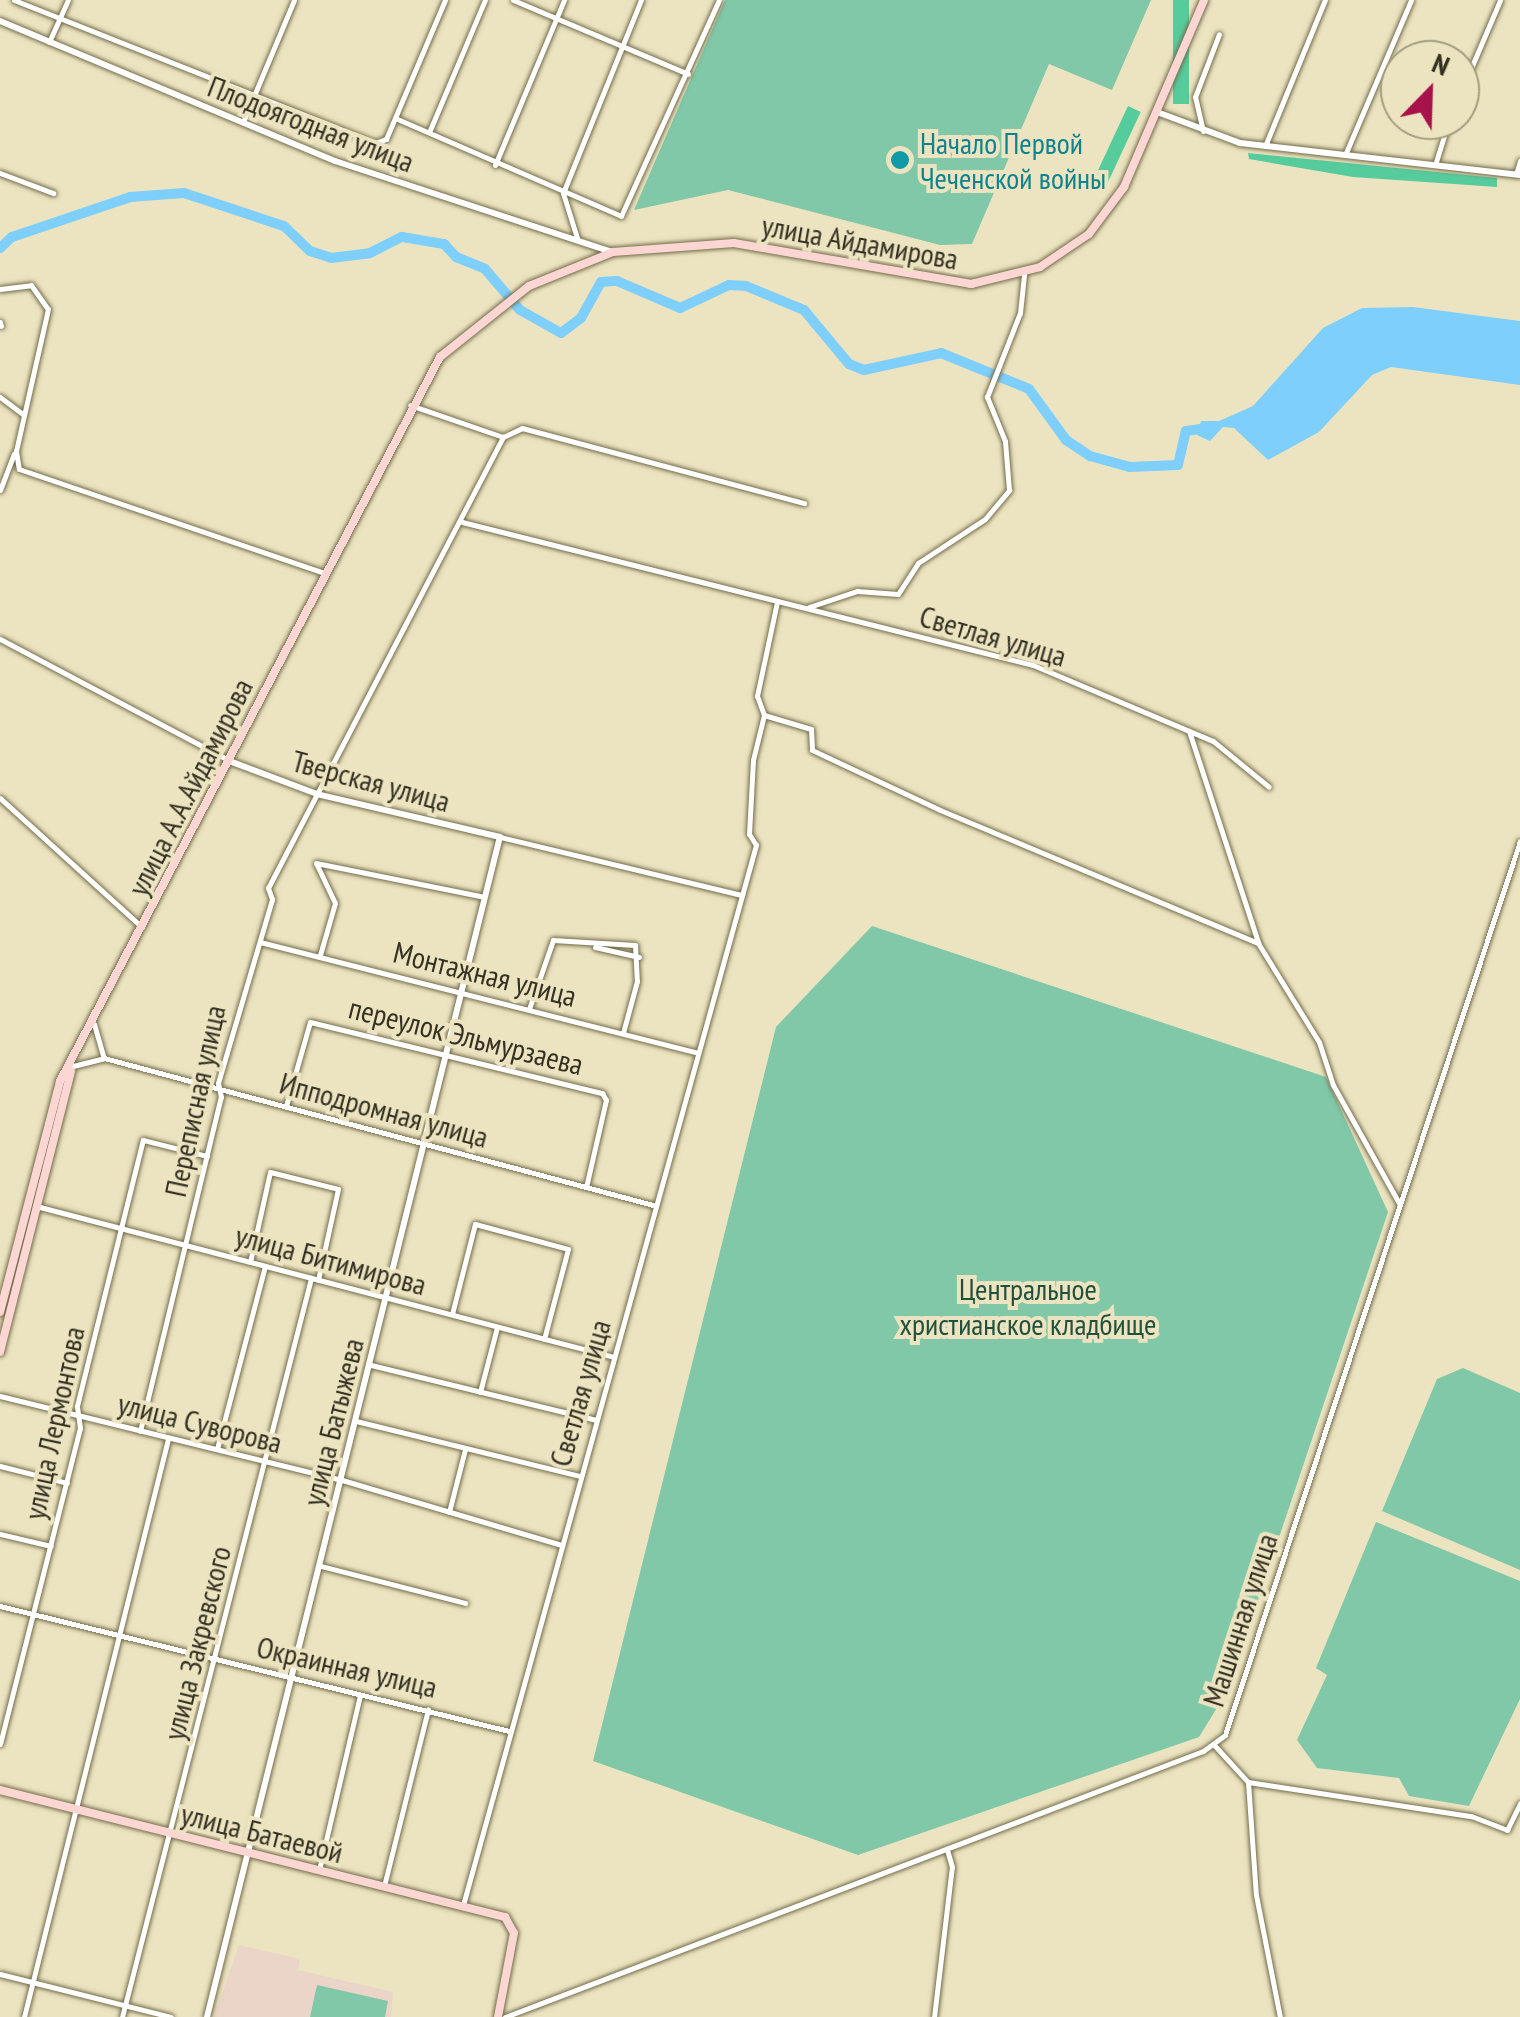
<!DOCTYPE html>
<meta charset="utf-8">
<style>
body{margin:0}
#map{position:relative;width:1520px;height:2017px;overflow:hidden;background:#ece4c0;font-family:"PT Sans Narrow",sans-serif}
div>[style]{position:absolute}
.education>*{inset:0;background:#ebd5c8}
.green>*{inset:0;background:#81c8a8}
.forest>*{inset:0;background:#56cc9d;transform-origin:0 0}
.water>*{inset:0;background:#7ecffc}
.river>*{height:10px;margin:-5px;padding:0 5px;transform-origin:5px;border-radius:5px;background:#7ecffc}
.roads{filter:drop-shadow(0 0 2px #736c4b) drop-shadow(0 0 2px #736c4b)}
.minor>*{height:5px;margin:-2.5px;padding:0 2.5px;transform-origin:2.5px;border-radius:2.5px;background:#fff}
.tertiary>*{height:6px;margin:-3px;padding:0 3px;transform-origin:3px;border-radius:3px;background:#fff}
.secondary>*{height:8px;margin:-4px;padding:0 4px;transform-origin:4px;border-radius:4px;background:#fcd6d3}
.dots>*{width:28px;height:28px;translate:-50% -50%;box-sizing:border-box;border:5px solid #ece4c0;border-radius:50%}
span{translate:-50% -50%;white-space:nowrap;text-align:center;line-height:1.15;-webkit-text-stroke:8px #ece4c0;paint-order:stroke}
.street-label{font-size:30px;color:#343123}
.culture-label{font-size:30px;color:#0d838f}
.left{translate:0 -50%;text-align:left}
.park-label{font-size:30px;color:#20513d}
.north{position:absolute;left:1380px;top:40px;width:100px;height:100px;box-sizing:border-box;background:#ece4c0;border:2px solid #a29c81;border-radius:50%;rotate:23deg;font-size:28px;font-weight:700;line-height:40px;text-align:center;color:#343123}
.north::after{content:'';display:block;margin:auto;width:35px;height:45px;background:#a7124b;clip-path:polygon(50% 0,100% 100%,50% 72%,0 100%)}
</style>
<div id="map">
<div class="education">
<i style="clip-path:polygon(239px 1945px,300px 1959px,298px 1970px,393px 1992px,391px 2017px,214px 2017px)"></i>
</div>
<div class="green">
<i style="clip-path:polygon(725px 0,1151px 0,1112px 90px,1049px 64px,972px 244px,940px 245px,728px 190px,634px 210px)"></i>
<i style="clip-path:polygon(872px 926px,1326px 1077px,1388px 1212px,1228px 1690px,1199px 1737px,858px 1855px,593px 1761px,776px 1027px)"></i>
<i style="clip-path:polygon(1463px 1368px,1520px 1393px,1520px 1570px,1382px 1511px,1437px 1379px)"></i>
<i style="clip-path:polygon(1376px 1522px,1520px 1581px,1520px 1699px,1469px 1806px,1409px 1796px,1399px 1778px,1317px 1768px,1297px 1740px,1327px 1675px,1316px 1668px)"></i>
<i style="clip-path:polygon(317px 1985px,388px 2001px,385px 2017px,310px 2017px)"></i>
</div>
<div class="forest">
<i style="left:1173px;top:0;width:16px;height:104px"></i>
<i style="left:1128px;top:106px;width:14px;height:85px;rotate:25deg"></i>
<i style="clip-path:polygon(1248px 153px,1497px 178px,1497px 187px,1353px 177px,1249px 159px)"></i>
</div>
<div class="water">
<i style="clip-path:polygon(1413px 307px,1520px 321px,1520px 385px,1391px 367px,1372px 375px,1319px 432px,1268px 460px,1234px 428px,1223px 427px,1210px 441px,1197px 435px,1201px 421px,1219px 421px,1253px 406px,1323px 328px,1362px 308px)"></i>
</div>
<div class="river">
<i style="left:0;top:248px;width:16px;rotate:-43deg"></i>
<i style="left:12px;top:237px;width:125px;rotate:-18.7deg"></i>
<i style="left:130px;top:197px;width:54px;rotate:-4.2deg"></i>
<i style="left:184px;top:193px;width:105px;rotate:18.3deg"></i>
<i style="left:284px;top:226px;width:36px;rotate:44deg"></i>
<i style="left:310px;top:251px;width:22px;rotate:18deg"></i>
<i style="left:331px;top:258px;width:39px;rotate:-7deg"></i>
<i style="left:370px;top:253px;width:36px;rotate:-27deg"></i>
<i style="left:402px;top:237px;width:43px;rotate:9.5deg"></i>
<i style="left:444px;top:244px;width:18px;rotate:47deg"></i>
<i style="left:456px;top:257px;width:31px;rotate:22deg"></i>
<i style="left:485px;top:269px;width:54px;rotate:49.5deg"></i>
<i style="left:520px;top:310px;width:47px;rotate:29.3deg"></i>
<i style="left:561px;top:333px;width:25px;rotate:-37deg"></i>
<i style="left:581px;top:318px;width:41px;rotate:-60.9deg"></i>
<i style="left:601px;top:282px;width:16px;rotate:-4deg"></i>
<i style="left:617px;top:281px;width:69px;rotate:23.2deg"></i>
<i style="left:680px;top:308px;width:54px;rotate:-25.1deg"></i>
<i style="left:729px;top:285px;width:17px;rotate:3deg"></i>
<i style="left:746px;top:286px;width:63px;rotate:22.5deg"></i>
<i style="left:804px;top:310px;width:70px;rotate:50.2deg"></i>
<i style="left:849px;top:364px;width:16px;rotate:22deg"></i>
<i style="left:864px;top:370px;width:79px;rotate:-12.4deg"></i>
<i style="left:941px;top:353px;width:95px;rotate:22.2deg"></i>
<i style="left:1029px;top:389px;width:63px;rotate:54deg"></i>
<i style="left:1066px;top:440px;width:29px;rotate:34deg"></i>
<i style="left:1090px;top:456px;width:41px;rotate:15.4deg"></i>
<i style="left:1130px;top:467px;width:48px;rotate:-2.4deg"></i>
<i style="left:1178px;top:465px;width:35px;rotate:-77deg"></i>
<i style="left:1186px;top:431px;width:22px;rotate:-8deg"></i>
</div>
<div class="roads">
<div class="minor">
<i style="left:14px;top:0;width:388px;rotate:21.6deg"></i>
<i style="left:375px;top:143px;width:12px;rotate:-20deg"></i>
<i style="left:386px;top:139px;width:151px;rotate:-67deg"></i>
<i style="left:513px;top:0;width:190px;rotate:22.9deg"></i>
<i style="left:49px;top:42px;width:46px;rotate:-65.7deg"></i>
<i style="left:1460px;top:94px;width:102px;rotate:-66.9deg"></i>
<i style="left:395px;top:118px;width:246px;rotate:23.4deg"></i>
<i style="left:621px;top:216px;width:237px;rotate:-65.6deg"></i>
<i style="left:243px;top:122px;width:132px;rotate:-67.3deg"></i>
<i style="left:430px;top:130px;width:141px;rotate:-67.1deg"></i>
<i style="left:1203px;top:131px;width:35px;rotate:-103deg"></i>
<i style="left:1195px;top:97px;width:67px;rotate:-69.1deg"></i>
<i style="left:1265px;top:146px;width:158px;rotate:-67.7deg"></i>
<i style="left:1345px;top:155px;width:168px;rotate:-66.9deg"></i>
<i style="left:495px;top:165px;width:179px;rotate:-67.3deg"></i>
<i style="left:1435px;top:165px;width:47px;rotate:-72.7deg"></i>
<i style="left:0;top:173px;width:57px;rotate:20.7deg"></i>
<i style="left:1516px;top:174px;width:14px;rotate:-73deg"></i>
<i style="left:577px;top:238px;width:47px;rotate:-107.3deg"></i>
<i style="left:563px;top:193px;width:208px;rotate:-68deg"></i>
<i style="left:0;top:289px;width:31px;rotate:-7deg"></i>
<i style="left:31px;top:285px;width:29px;rotate:55deg"></i>
<i style="left:48px;top:309px;width:146px;rotate:102.7deg"></i>
<i style="left:16px;top:451px;width:18px;rotate:81deg"></i>
<i style="left:19px;top:469px;width:323px;rotate:18.8deg"></i>
<i style="left:0;top:322px;width:4px;rotate:76deg"></i>
<i style="left:0;top:397px;width:30px;rotate:37deg"></i>
<i style="left:503px;top:437px;width:21px;rotate:-25deg"></i>
<i style="left:522px;top:428px;width:292px;rotate:14.9deg"></i>
<i style="left:0;top:490px;width:39px;rotate:-69deg"></i>
<i style="left:462px;top:522px;width:589px;rotate:14.06deg"></i>
<i style="left:1033px;top:665px;width:195px;rotate:22.9deg"></i>
<i style="left:1213px;top:741px;width:72px;rotate:39.4deg"></i>
<i style="left:809px;top:607px;width:51px;rotate:-18.4deg"></i>
<i style="left:857px;top:591px;width:41px;rotate:4.2deg"></i>
<i style="left:898px;top:594px;width:37px;rotate:-57deg"></i>
<i style="left:918px;top:563px;width:80px;rotate:-33.3deg"></i>
<i style="left:985px;top:519px;width:38px;rotate:-50deg"></i>
<i style="left:1009px;top:490px;width:49px;rotate:-94.7deg"></i>
<i style="left:1005px;top:441px;width:48px;rotate:-112.2deg"></i>
<i style="left:987px;top:397px;width:90px;rotate:-68.6deg"></i>
<i style="left:1020px;top:313px;width:39px;rotate:-84deg"></i>
<i style="left:0;top:639px;width:257px;rotate:27.9deg"></i>
<i style="left:764px;top:715px;width:49px;rotate:16.6deg"></i>
<i style="left:811px;top:729px;width:21px;rotate:87deg"></i>
<i style="left:812px;top:750px;width:141px;rotate:25.1deg"></i>
<i style="left:940px;top:810px;width:345px;rotate:22.7deg"></i>
<i style="left:1258px;top:943px;width:116px;rotate:58.4deg"></i>
<i style="left:1319px;top:1042px;width:45px;rotate:72deg"></i>
<i style="left:1333px;top:1085px;width:137px;rotate:60.8deg"></i>
<i style="left:1189px;top:731px;width:222px;rotate:71.9deg"></i>
<i style="left:0;top:798px;width:192px;rotate:42.3deg"></i>
<i style="left:500px;top:837px;width:249px;rotate:13.5deg"></i>
<i style="left:260px;top:942px;width:452px;rotate:14.2deg"></i>
<i style="left:595px;top:947px;width:45px;rotate:12.8deg"></i>
<i style="left:320px;top:955px;width:54px;rotate:-73.9deg"></i>
<i style="left:335px;top:903px;width:44px;rotate:-115.4deg"></i>
<i style="left:316px;top:863px;width:171px;rotate:11.4deg"></i>
<i style="left:529px;top:1009px;width:73px;rotate:-70.8deg"></i>
<i style="left:553px;top:940px;width:82px;rotate:3.5deg"></i>
<i style="left:635px;top:945px;width:36px;rotate:87deg"></i>
<i style="left:637px;top:981px;width:54px;rotate:105.1deg"></i>
<i style="left:94px;top:1024px;width:35px;rotate:74deg"></i>
<i style="left:73px;top:1066px;width:32px;rotate:-14deg"></i>
<i style="left:104px;top:1058px;width:568px;rotate:14.99deg"></i>
<i style="left:286px;top:1106px;width:87px;rotate:-74.1deg"></i>
<i style="left:310px;top:1022px;width:301px;rotate:13.7deg"></i>
<i style="left:602px;top:1093px;width:8px;rotate:60deg"></i>
<i style="left:606px;top:1100px;width:89px;rotate:102.9deg"></i>
<i style="left:36px;top:1206px;width:597px;rotate:14.64deg"></i>
<i style="left:250px;top:1262px;width:92px;rotate:-77.5deg"></i>
<i style="left:270px;top:1172px;width:70px;rotate:14deg"></i>
<i style="left:338px;top:1189px;width:93px;rotate:102.4deg"></i>
<i style="left:452px;top:1314px;width:93px;rotate:-75.7deg"></i>
<i style="left:475px;top:1224px;width:96px;rotate:15deg"></i>
<i style="left:568px;top:1249px;width:93px;rotate:104.9deg"></i>
<i style="left:371px;top:1365px;width:232px;rotate:13.7deg"></i>
<i style="left:480px;top:1392px;width:67px;rotate:-75.3deg"></i>
<i style="left:0;top:1396px;width:352px;rotate:13.8deg"></i>
<i style="left:342px;top:1480px;width:228px;rotate:16.5deg"></i>
<i style="left:356px;top:1421px;width:231px;rotate:13.8deg"></i>
<i style="left:140px;top:1431px;width:344px;rotate:-76.4deg"></i>
<i style="left:221px;top:1097px;width:14px;rotate:-102deg"></i>
<i style="left:218px;top:1083px;width:192px;rotate:-73.6deg"></i>
<i style="left:272px;top:899px;width:12px;rotate:-110deg"></i>
<i style="left:268px;top:888px;width:509px;rotate:-62.48deg"></i>
<i style="left:503px;top:437px;width:98px;rotate:-161deg"></i>
<i style="left:217px;top:1449px;width:189px;rotate:-75.3deg"></i>
<i style="left:0;top:1466px;width:69px;rotate:14.2deg"></i>
<i style="left:449px;top:1512px;width:65px;rotate:-75.7deg"></i>
<i style="left:0;top:1534px;width:52px;rotate:13.2deg"></i>
<i style="left:321px;top:1566px;width:149px;rotate:14.4deg"></i>
<i style="left:0;top:1606px;width:524px;rotate:13.8deg"></i>
<i style="left:0;top:1744px;width:326px;rotate:-75.8deg"></i>
<i style="left:80px;top:1428px;width:22px;rotate:-98deg"></i>
<i style="left:77px;top:1406px;width:274px;rotate:-76.1deg"></i>
<i style="left:143px;top:1140px;width:66px;rotate:14deg"></i>
<i style="left:1215px;top:1746px;width:49px;rotate:47.5deg"></i>
<i style="left:1248px;top:1782px;width:113px;rotate:86deg"></i>
<i style="left:1256px;top:1895px;width:124px;rotate:78.9deg"></i>
<i style="left:1248px;top:1782px;width:226px;rotate:8.7deg"></i>
<i style="left:1471px;top:1816px;width:39px;rotate:21deg"></i>
<i style="left:1507px;top:1830px;width:30px;rotate:-64deg"></i>
<i style="left:319px;top:1870px;width:180px;rotate:-76.8deg"></i>
<i style="left:384px;top:1886px;width:182px;rotate:-76deg"></i>
<i style="left:463px;top:1905px;width:1100px;rotate:-74.55deg"></i>
<i style="left:756px;top:845px;width:13px;rotate:-122deg"></i>
<i style="left:749px;top:834px;width:74px;rotate:-86.9deg"></i>
<i style="left:753px;top:760px;width:46px;rotate:-76.3deg"></i>
<i style="left:764px;top:715px;width:20px;rotate:-110deg"></i>
<i style="left:757px;top:696px;width:96px;rotate:-78deg"></i>
<i style="left:0;top:1974px;width:176px;rotate:14.1deg"></i>
<i style="left:24px;top:2017px;width:596px;rotate:-76.01deg"></i>
<i style="left:122px;top:2017px;width:763px;rotate:-75.65deg"></i>
<i style="left:505px;top:2017px;width:747px;rotate:-20.86deg"></i>
<i style="left:1203px;top:1751px;width:27px;rotate:-36deg"></i>
<i style="left:1225px;top:1735px;width:941px;rotate:-71.74deg"></i>
<i style="left:934px;top:2017px;width:151px;rotate:-83.2deg"></i>
<i style="left:952px;top:1867px;width:19px;rotate:-106deg"></i>
</div>
<div class="tertiary">
<i style="left:0;top:21px;width:363px;rotate:22.7deg"></i>
<i style="left:335px;top:161px;width:292px;rotate:18.2deg"></i>
<i style="left:1157px;top:112px;width:89px;rotate:20.5deg"></i>
<i style="left:1240px;top:143px;width:282px;rotate:6.5deg"></i>
<i style="left:207px;top:2017px;width:1216px;rotate:-76.06deg"></i>
<i style="left:500px;top:837px;width:188px;rotate:-166.8deg"></i>
<i style="left:317px;top:794px;width:94px;rotate:-159.4deg"></i>
</div>
<div class="secondary">
<i style="left:0;top:1312px;width:239px;rotate:-75.4deg"></i>
<i style="left:60px;top:1081px;width:818px;rotate:-62.31deg"></i>
<i style="left:440px;top:357px;width:114px;rotate:-38.6deg"></i>
<i style="left:529px;top:286px;width:91px;rotate:-22deg"></i>
<i style="left:613px;top:252px;width:121px;rotate:-4.3deg"></i>
<i style="left:734px;top:243px;width:241px;rotate:9.8deg"></i>
<i style="left:971px;top:284px;width:71px;rotate:-13.8deg"></i>
<i style="left:1040px;top:267px;width:59px;rotate:-34deg"></i>
<i style="left:1089px;top:234px;width:59px;rotate:-53.3deg"></i>
<i style="left:1124px;top:187px;width:203px;rotate:-66.8deg"></i>
<i style="left:0;top:1352px;width:290px;rotate:-75.8deg"></i>
<i style="left:0;top:1790px;width:521px;rotate:14.12deg"></i>
<i style="left:505px;top:1917px;width:18px;rotate:61deg"></i>
<i style="left:514px;top:1933px;width:86px;rotate:100.8deg"></i>
</div>
</div>
<div class="dots">
<i style="left:900px;top:160px;background:#0f9aa8"></i>
</div>
<div class="street-label">
<span style="left:311px;top:124px;rotate:21deg">Плодоягодная улица</span>
<span style="left:860px;top:242px;rotate:10deg">улица Айдамирова</span>
<span style="left:993px;top:636px;rotate:16deg">Светлая улица</span>
<span style="left:371px;top:781px;rotate:15deg">Тверская улица</span>
<span style="left:190px;top:787px;rotate:-63deg">улица А.А.Айдамирова</span>
<span style="left:485px;top:974px;rotate:14deg">Монтажная улица</span>
<span style="left:466px;top:1036px;rotate:14deg">переулок Эльмурзаева</span>
<span style="left:195px;top:1101px;rotate:-78deg">Переписная улица</span>
<span style="left:384px;top:1110px;rotate:15deg">Ипподромная улица</span>
<span style="left:331px;top:1260px;rotate:15deg">улица Битимирова</span>
<span style="left:580px;top:1393px;rotate:-74deg">Светлая улица</span>
<span style="left:333px;top:1422px;rotate:-76deg">улица Батыжева</span>
<span style="left:54px;top:1423px;rotate:-78deg">улица Лермонтова</span>
<span style="left:200px;top:1423px;rotate:14deg">улица Суворова</span>
<span style="left:1240px;top:1620px;rotate:-72deg">Машинная улица</span>
<span style="left:197px;top:1643px;rotate:-76deg">улица Закревского</span>
<span style="left:347px;top:1667px;rotate:13deg">Окраинная улица</span>
<span style="left:262px;top:1833px;rotate:14deg">улица Батаевой</span>
</div>
<div class="culture-label">
<span class="left" style="left:920px;top:160px">Начало Первой<br>Чеченской войны</span>
</div>
<div class="park-label">
<span style="left:1028px;top:1306px">Центральное<br>христианское кладбище</span>
</div>
<div class="north">N</div>
</div>
